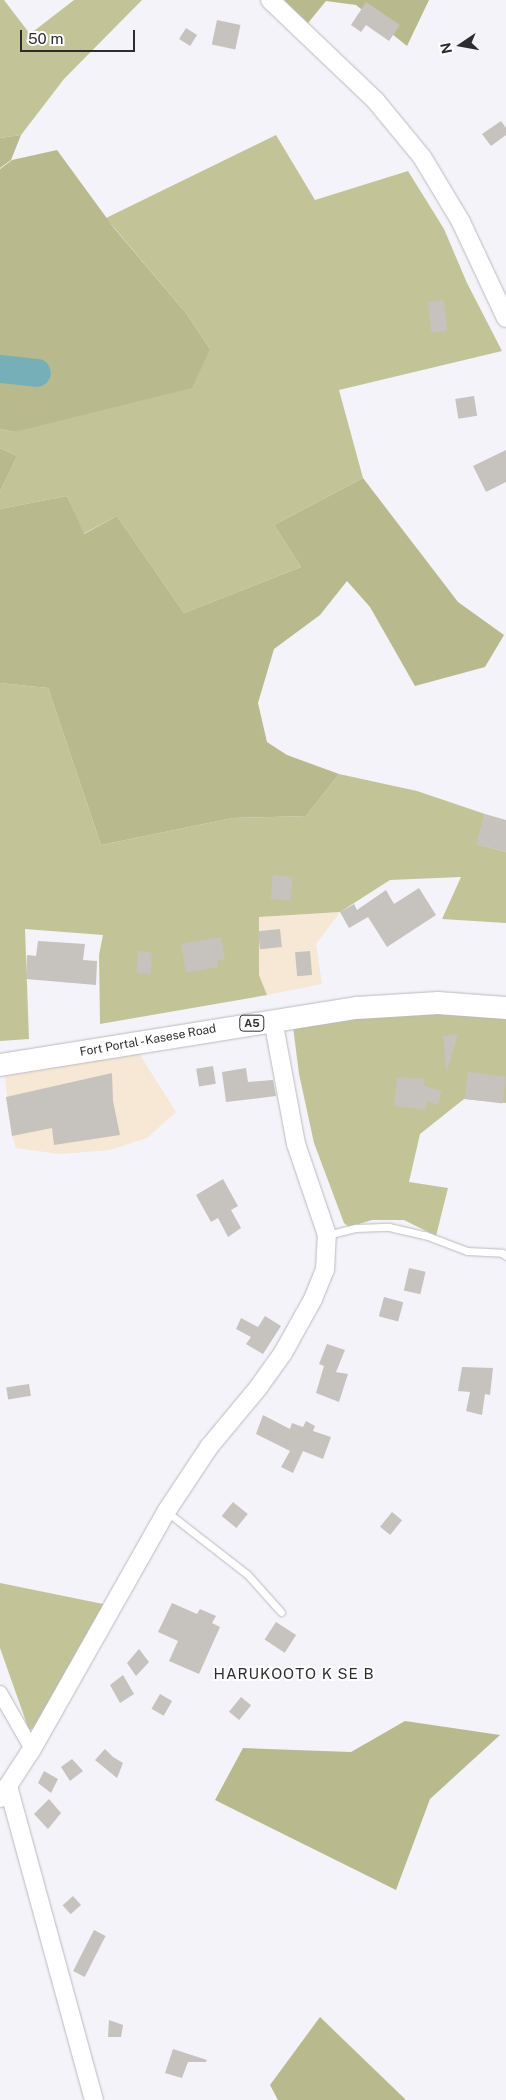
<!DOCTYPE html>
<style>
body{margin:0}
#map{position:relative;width:506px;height:2100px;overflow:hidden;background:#f3f3f9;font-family:"Public Sans",sans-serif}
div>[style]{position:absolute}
.commercial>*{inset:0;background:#f6e8d4}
.green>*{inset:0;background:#c2c498}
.forest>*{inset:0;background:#b8ba8d}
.river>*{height:28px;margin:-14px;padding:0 14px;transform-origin:14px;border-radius:14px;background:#76afb8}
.building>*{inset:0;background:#c6c2bd;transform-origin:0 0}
.roads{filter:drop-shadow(0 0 1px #babac0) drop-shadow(0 0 1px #babac0)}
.service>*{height:7px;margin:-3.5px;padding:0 3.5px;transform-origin:3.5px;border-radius:3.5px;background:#fff}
.minor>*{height:14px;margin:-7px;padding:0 7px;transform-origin:7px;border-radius:7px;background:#fff}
.tertiary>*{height:18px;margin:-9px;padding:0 9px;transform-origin:9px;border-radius:9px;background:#fff}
.trunk>*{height:22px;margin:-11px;padding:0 11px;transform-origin:11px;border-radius:11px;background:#fff}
span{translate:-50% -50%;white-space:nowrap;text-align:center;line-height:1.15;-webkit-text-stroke:4px #fff;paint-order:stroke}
.shield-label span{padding:1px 4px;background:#fff;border:1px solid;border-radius:4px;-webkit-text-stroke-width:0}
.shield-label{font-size:11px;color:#2d2d2f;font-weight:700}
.street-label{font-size:12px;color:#2d2d2f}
.quarter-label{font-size:15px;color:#2d2d2f;letter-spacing:1px}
.north{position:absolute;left:436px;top:20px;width:50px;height:50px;-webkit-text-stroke:4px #fff;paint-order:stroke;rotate:258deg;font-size:14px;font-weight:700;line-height:20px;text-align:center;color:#2d2d2f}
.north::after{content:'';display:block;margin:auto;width:18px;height:22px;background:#2d2d2f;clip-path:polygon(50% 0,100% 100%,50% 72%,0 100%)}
.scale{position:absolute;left:20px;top:30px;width:115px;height:22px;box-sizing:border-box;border:2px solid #2d2d2f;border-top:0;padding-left:6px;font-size:15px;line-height:18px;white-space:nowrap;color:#2d2d2f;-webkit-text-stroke:4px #fff;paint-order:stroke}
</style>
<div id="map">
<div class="commercial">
<i style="clip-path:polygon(340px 912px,316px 944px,322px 984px,267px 995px,259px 975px,259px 917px)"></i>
<i style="clip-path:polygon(135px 1047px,176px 1112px,147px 1138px,110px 1150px,60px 1154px,16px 1148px,12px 1136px,4px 1070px)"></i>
</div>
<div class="green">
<i style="clip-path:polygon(0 0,4px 0,30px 34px,74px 0,142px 0,64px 79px,21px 135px,0 138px)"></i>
<i style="clip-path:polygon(276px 135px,315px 200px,408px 171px,444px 229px,467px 283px,502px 351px,339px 390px,363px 478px,274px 525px,301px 567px,184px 613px,117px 516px,83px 534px,67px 496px,0 509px,0 492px,17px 456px,0 448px,0 429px,14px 432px,210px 349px,186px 313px,106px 218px)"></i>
<i style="clip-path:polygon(0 683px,48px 688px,101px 845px,233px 818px,306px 816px,339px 774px,417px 791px,485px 814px,477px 844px,506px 852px,506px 923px,442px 919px,461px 877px,390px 880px,340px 912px,259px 917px,259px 975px,267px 995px,100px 1024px,99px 955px,103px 935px,25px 929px,29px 1039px,0 1041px)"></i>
<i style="clip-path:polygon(372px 1013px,506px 1015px,506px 1103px,464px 1099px,420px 1134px,409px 1182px,448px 1188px,436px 1236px,404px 1220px,372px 1220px,349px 1227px,344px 1223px,314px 1143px,299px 1074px,293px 1027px)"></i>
<i style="clip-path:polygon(0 1583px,108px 1605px,35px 1728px,29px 1730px,0 1648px)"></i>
</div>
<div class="forest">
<i style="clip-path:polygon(284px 0,429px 0,407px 46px,356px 5px,326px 1px,308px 23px)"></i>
<i style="clip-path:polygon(21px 135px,11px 160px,0 168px,0 138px)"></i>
<i style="clip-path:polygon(57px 150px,114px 228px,186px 313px,210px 349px,192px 388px,14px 432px,0 429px,0 169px,12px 160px)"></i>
<i style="clip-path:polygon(0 448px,17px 456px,0 492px)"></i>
<i style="clip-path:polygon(363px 478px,458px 602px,504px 635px,485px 667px,415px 686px,370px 607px,347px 581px,320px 615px,274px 649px,258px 703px,267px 742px,287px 755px,339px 774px,306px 816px,233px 818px,101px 845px,48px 688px,0 683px,0 509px,67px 496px,84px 534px,117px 516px,184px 613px,301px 567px,274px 525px)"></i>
<i style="clip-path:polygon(405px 1721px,500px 1735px,430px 1799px,396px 1890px,215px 1800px,243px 1748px,351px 1752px)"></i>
<i style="clip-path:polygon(320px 2017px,405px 2099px,405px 2100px,278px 2100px,270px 2085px)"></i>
</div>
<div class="river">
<i style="left:0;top:369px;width:37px;rotate:6deg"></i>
</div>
<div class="building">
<i style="clip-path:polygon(366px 2px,400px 25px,389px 41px,366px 25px,361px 32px,351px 25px)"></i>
<i style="left:217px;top:20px;width:24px;height:25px;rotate:12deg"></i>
<i style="left:186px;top:28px;width:13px;height:13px;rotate:32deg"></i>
<i style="clip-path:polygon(501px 121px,506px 128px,506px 135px,491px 146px,482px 134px)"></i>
<i style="left:444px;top:300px;width:31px;height:16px;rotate:84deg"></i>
<i style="left:474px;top:396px;width:20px;height:19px;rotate:81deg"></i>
<i style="clip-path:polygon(506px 450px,506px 482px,486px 492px,473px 466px)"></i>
<i style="clip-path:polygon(485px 814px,506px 820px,506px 852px,476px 844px)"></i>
<i style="left:273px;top:875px;width:20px;height:24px;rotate:6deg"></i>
<i style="clip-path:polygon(419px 888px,436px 915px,387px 947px,368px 917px,349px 928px,340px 912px,354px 904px,357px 910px,386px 890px,394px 904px)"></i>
<i style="left:280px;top:929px;width:18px;height:22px;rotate:84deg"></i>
<i style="clip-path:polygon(221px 937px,225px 959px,217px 961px,218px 967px,186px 973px,181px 944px)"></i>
<i style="clip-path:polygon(38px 941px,85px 944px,83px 960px,97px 961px,96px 985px,26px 979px,27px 955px,36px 956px)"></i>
<i style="left:138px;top:951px;width:14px;height:22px;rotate:4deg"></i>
<i style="left:310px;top:951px;width:24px;height:15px;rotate:85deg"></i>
<i style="clip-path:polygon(458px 1034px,447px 1071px,446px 1071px,443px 1036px)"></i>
<i style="left:213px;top:1066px;width:18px;height:17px;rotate:81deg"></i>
<i style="clip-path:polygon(246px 1068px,248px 1082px,273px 1080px,276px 1096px,226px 1102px,222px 1072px)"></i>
<i style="left:468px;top:1072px;width:38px;height:27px;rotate:7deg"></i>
<i style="clip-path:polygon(112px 1073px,113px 1101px,120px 1135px,54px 1145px,52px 1128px,12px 1136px,6px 1097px)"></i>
<i style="clip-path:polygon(397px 1077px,425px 1079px,424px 1086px,442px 1091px,438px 1105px,427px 1101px,426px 1110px,394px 1106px)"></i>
<i style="clip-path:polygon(223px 1179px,238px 1206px,231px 1210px,241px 1228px,228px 1237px,218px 1218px,211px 1222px,196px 1195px)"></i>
<i style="left:409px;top:1268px;width:17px;height:23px;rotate:13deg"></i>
<i style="left:384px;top:1297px;width:20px;height:20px;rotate:15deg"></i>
<i style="clip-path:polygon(265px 1316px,281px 1326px,263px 1354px,246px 1344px,251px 1337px,236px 1329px,241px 1318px,258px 1327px)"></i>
<i style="clip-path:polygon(327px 1344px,345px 1350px,336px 1372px,348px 1374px,339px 1402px,316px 1393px,324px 1366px,319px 1364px)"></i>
<i style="clip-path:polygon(462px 1367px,493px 1368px,490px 1395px,485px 1394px,482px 1415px,466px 1411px,470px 1392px,458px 1391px)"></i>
<i style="left:29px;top:1384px;width:12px;height:23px;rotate:81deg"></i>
<i style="clip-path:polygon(263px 1415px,290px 1429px,292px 1423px,303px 1427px,306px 1421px,315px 1426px,313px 1431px,331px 1437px,323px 1459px,303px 1451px,293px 1473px,281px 1467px,290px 1451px,256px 1434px)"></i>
<i style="left:233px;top:1502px;width:19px;height:18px;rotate:39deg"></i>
<i style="left:392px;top:1512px;width:13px;height:19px;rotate:39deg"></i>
<i style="clip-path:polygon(172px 1603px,197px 1614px,200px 1609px,216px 1616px,212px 1623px,220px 1627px,199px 1674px,169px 1661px,178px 1641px,158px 1632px)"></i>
<i style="left:276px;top:1622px;width:24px;height:21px;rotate:33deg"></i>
<i style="clip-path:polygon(139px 1649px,149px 1662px,136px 1676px,127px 1663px)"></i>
<i style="clip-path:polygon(123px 1675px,134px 1694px,120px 1703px,110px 1685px)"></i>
<i style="left:160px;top:1694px;width:14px;height:17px;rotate:30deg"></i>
<i style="left:241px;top:1697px;width:13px;height:19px;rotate:39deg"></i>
<i style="clip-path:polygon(105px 1749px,113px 1757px,123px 1763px,117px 1778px,95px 1760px)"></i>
<i style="clip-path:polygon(72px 1759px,83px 1771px,70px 1781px,61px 1767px)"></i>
<i style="clip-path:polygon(44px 1771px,58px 1779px,51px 1793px,38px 1783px)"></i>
<i style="clip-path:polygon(49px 1799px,61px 1813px,48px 1829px,34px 1814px)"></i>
<i style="left:73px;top:1896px;width:12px;height:14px;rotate:48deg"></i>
<i style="left:94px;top:1930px;width:13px;height:46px;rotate:27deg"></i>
<i style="clip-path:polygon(109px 2020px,123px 2025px,121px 2037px,108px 2037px)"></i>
<i style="clip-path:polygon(173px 2049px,207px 2060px,206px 2062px,188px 2062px,182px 2078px,165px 2073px)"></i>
</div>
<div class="roads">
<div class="service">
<i style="left:327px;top:1235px;width:30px;rotate:-14deg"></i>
<i style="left:356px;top:1228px;width:33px;rotate:-2deg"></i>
<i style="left:389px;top:1227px;width:37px;rotate:13deg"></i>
<i style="left:425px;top:1235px;width:45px;rotate:20.9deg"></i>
<i style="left:467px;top:1251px;width:35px;rotate:3deg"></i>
<i style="left:502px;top:1253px;width:5px;rotate:37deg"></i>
<i style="left:167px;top:1512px;width:101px;rotate:37.8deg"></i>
<i style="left:247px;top:1574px;width:51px;rotate:48.2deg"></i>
</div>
<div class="minor">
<i style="left:0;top:1693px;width:64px;rotate:60.3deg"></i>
</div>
<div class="tertiary">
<i style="left:270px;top:0;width:145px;rotate:43.6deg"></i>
<i style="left:375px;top:100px;width:74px;rotate:50.5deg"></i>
<i style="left:422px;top:157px;width:76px;rotate:59deg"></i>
<i style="left:461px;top:222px;width:106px;rotate:64.9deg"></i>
<i style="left:8px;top:1786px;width:326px;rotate:74.7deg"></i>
<i style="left:0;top:1798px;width:59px;rotate:-56.9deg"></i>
<i style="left:32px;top:1749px;width:272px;rotate:-60.5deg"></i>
<i style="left:166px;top:1512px;width:78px;rotate:-56.5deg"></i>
<i style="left:209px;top:1447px;width:77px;rotate:-50.3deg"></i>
<i style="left:258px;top:1388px;width:43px;rotate:-54.5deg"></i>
<i style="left:283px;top:1353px;width:62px;rotate:-60.9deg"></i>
<i style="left:313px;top:1299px;width:31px;rotate:-68deg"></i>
<i style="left:325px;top:1270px;width:35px;rotate:-87deg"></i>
<i style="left:327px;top:1235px;width:96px;rotate:-108.8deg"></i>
<i style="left:296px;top:1144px;width:126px;rotate:-100.5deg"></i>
</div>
<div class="trunk">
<i style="left:0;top:1065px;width:362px;rotate:-9.1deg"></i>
<i style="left:357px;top:1008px;width:81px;rotate:-3.5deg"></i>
<i style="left:438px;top:1003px;width:68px;rotate:4.2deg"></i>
</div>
</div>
<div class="shield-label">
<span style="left:252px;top:1023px">A5</span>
</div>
<div class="street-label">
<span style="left:148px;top:1041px;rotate:-10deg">Fort Portal - Kasese Road</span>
</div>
<div class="quarter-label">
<span style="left:294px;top:1674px">HARUKOOTO K SE B</span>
</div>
<div class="north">N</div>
<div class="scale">50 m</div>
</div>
